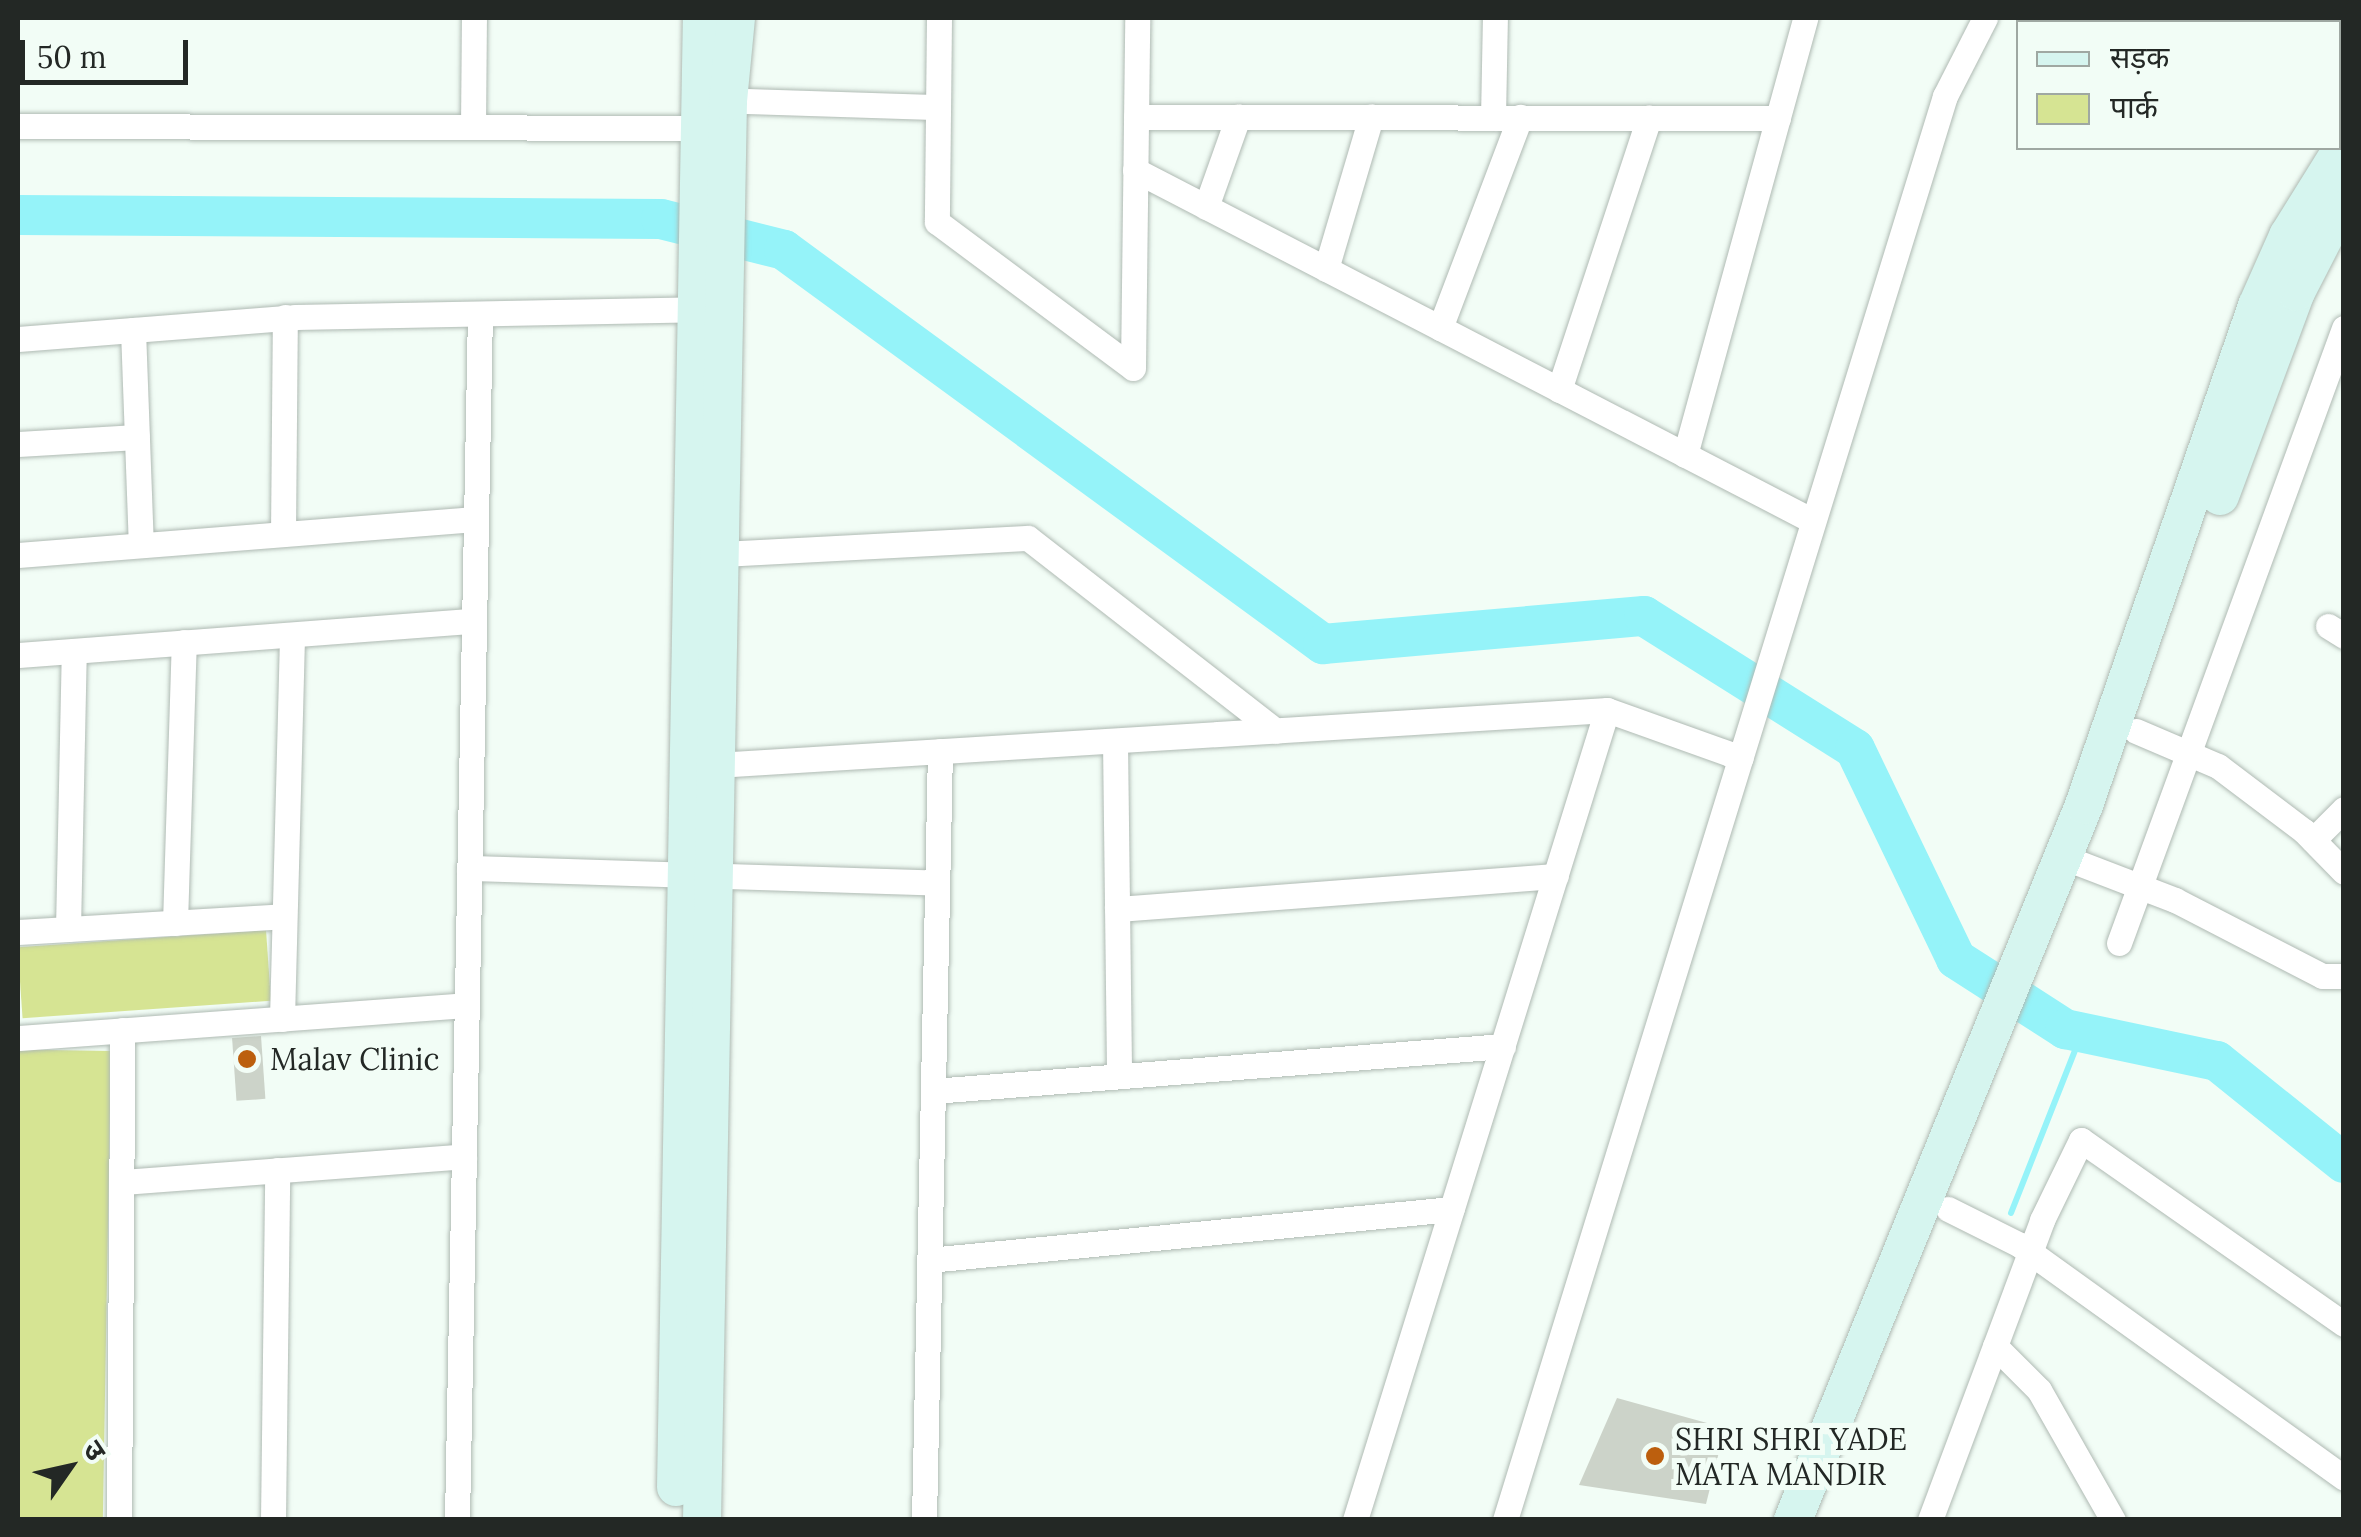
<!DOCTYPE html>
<meta charset="utf-8">
<style>
body{margin:0}
#map{position:relative;width:2361px;height:1537px;overflow:hidden;background:#f2fdf6;font-family:Lora,"Noto Sans Devanagari",serif}
div>[style]{position:absolute}
.green>*{inset:0;background:#d6e493;transform-origin:0 0}
.stream>*{height:6px;margin:-3px;padding:0 3px;transform-origin:3px;border-radius:3px;background:#95f3f9}
.river>*{height:40px;margin:-20px;padding:0 20px;transform-origin:20px;border-radius:20px;background:#95f3f9}
.building>*{inset:0;background:#ccd3c9;transform-origin:0 0}
.roads{filter:drop-shadow(0 0 2px #afbab3) drop-shadow(0 0 2px #afbab3)}
.street>*{height:25px;margin:-12.5px;padding:0 12.5px;transform-origin:12.5px;border-radius:12.5px;background:#fff}
.secondary>*{height:38px;margin:-19px;padding:0 19px;transform-origin:19px;border-radius:19px;background:#d6f5ef}
.dots>*{width:28px;height:28px;translate:-50% -50%;box-sizing:border-box;border:5px solid #f2fdf6;border-radius:50%}
span{translate:-50% -50%;white-space:nowrap;text-align:center;line-height:1.15;-webkit-text-stroke:10px #f2fdf6;paint-order:stroke}
.poi-label{font-size:30px;color:#232825}
.left{translate:0 -50%;text-align:left}
.frame{position:absolute;inset:0;border:20px solid #232825;pointer-events:none}
.legend{position:absolute;left:2016px;top:20px;width:325px;height:130px;box-sizing:border-box;background:#f2fdf6;border:2px solid #9fa8a2;margin:0;padding:12px 18px;list-style:none;font-size:30px;color:#232825}
.legend li{display:flex;align-items:center;gap:20px;height:50px}
.legend b{width:50px;border:2px solid #9fa8a2}
.north{position:absolute;left:20px;top:1417px;width:100px;height:100px;-webkit-text-stroke:8px #f2fdf6;paint-order:stroke;rotate:56deg;font-size:28px;font-weight:700;line-height:40px;text-align:center;color:#232825}
.north::after{content:'';display:block;margin:auto;width:35px;height:45px;background:#232825;clip-path:polygon(50% 0,100% 100%,50% 72%,0 100%)}
.scale{position:absolute;left:20px;top:40px;width:168px;height:45px;box-sizing:border-box;border:5px solid #232825;border-top:0;padding-left:12px;font-size:30px;line-height:35px;white-space:nowrap;color:#232825;-webkit-text-stroke:8px #f2fdf6;paint-order:stroke}
</style>
<div id="map">
<div class="green">
<i style="left:266px;top:930px;width:71px;height:249px;rotate:86deg"></i>
<i style="left:111px;top:1051px;width:468px;height:93px;rotate:91deg"></i>
</div>
<div class="stream">
<i style="left:2011px;top:1213px;width:193px;rotate:-68.5deg"></i>
</div>
<div class="river">
<i style="left:18px;top:215px;width:643px;rotate:0.36deg"></i>
<i style="left:661px;top:219px;width:127px;rotate:14.1deg"></i>
<i style="left:784px;top:250px;width:668px;rotate:36.17deg"></i>
<i style="left:1323px;top:644px;width:322px;rotate:-5deg"></i>
<i style="left:1644px;top:616px;width:249px;rotate:32.2deg"></i>
<i style="left:1855px;top:749px;width:233px;rotate:64.3deg"></i>
<i style="left:1956px;top:959px;width:130px;rotate:32.7deg"></i>
<i style="left:2065px;top:1029px;width:155px;rotate:11.9deg"></i>
<i style="left:2217px;top:1061px;width:163px;rotate:38.8deg"></i>
</div>
<div class="building">
<i style="left:261px;top:1036px;width:63px;height:29px;rotate:86deg"></i>
<i style="clip-path:polygon(1617px 1398px,1725px 1428px,1706px 1504px,1579px 1485px)"></i>
</div>
<div class="roads">
<div class="street">
<i style="left:939px;top:18px;width:204px;rotate:90.6deg"></i>
<i style="left:937px;top:222px;width:244px;rotate:36.7deg"></i>
<i style="left:712px;top:100px;width:225px;rotate:1.8deg"></i>
<i style="left:1136px;top:117px;width:642px;rotate:0.09deg"></i>
<i style="left:1493px;top:118px;width:100px;rotate:-88.9deg"></i>
<i style="left:18px;top:126px;width:694px;rotate:0.17deg"></i>
<i style="left:473px;top:127px;width:109px;rotate:-89.5deg"></i>
<i style="left:1135px;top:170px;width:763px;rotate:27.37deg"></i>
<i style="left:1206px;top:207px;width:96px;rotate:-70.4deg"></i>
<i style="left:1326px;top:269px;width:159px;rotate:-73.5deg"></i>
<i style="left:1440px;top:328px;width:226px;rotate:-69.2deg"></i>
<i style="left:133px;top:330px;width:215px;rotate:87.9deg"></i>
<i style="left:18px;top:339px;width:278px;rotate:-4.5deg"></i>
<i style="left:295px;top:317px;width:417px;rotate:-1.1deg"></i>
<i style="left:1133px;top:368px;width:350px;rotate:-89.3deg"></i>
<i style="left:1559px;top:390px;width:287px;rotate:-71.7deg"></i>
<i style="left:18px;top:444px;width:119px;rotate:-3.4deg"></i>
<i style="left:1685px;top:455px;width:453px;rotate:-74.6deg"></i>
<i style="left:283px;top:534px;width:217px;rotate:-89.5deg"></i>
<i style="left:720px;top:554px;width:308px;rotate:-3deg"></i>
<i style="left:1028px;top:538px;width:314px;rotate:37.9deg"></i>
<i style="left:18px;top:555px;width:459px;rotate:-4.5deg"></i>
<i style="left:2328px;top:626px;width:19px;rotate:32deg"></i>
<i style="left:18px;top:655px;width:457px;rotate:-4.3deg"></i>
<i style="left:2136px;top:731px;width:89px;rotate:23.1deg"></i>
<i style="left:2218px;top:766px;width:108px;rotate:37.1deg"></i>
<i style="left:2304px;top:831px;width:57px;rotate:45.7deg"></i>
<i style="left:1115px;top:741px;width:335px;rotate:89.3deg"></i>
<i style="left:716px;top:765px;width:893px;rotate:-3.53deg"></i>
<i style="left:1607px;top:710px;width:142px;rotate:19.7deg"></i>
<i style="left:2313px;top:840px;width:44px;rotate:-45deg"></i>
<i style="left:2063px;top:857px;width:120px;rotate:21deg"></i>
<i style="left:2175px;top:900px;width:165px;rotate:27.3deg"></i>
<i style="left:2322px;top:976px;width:22px"></i>
<i style="left:469px;top:868px;width:468px;rotate:1.8deg"></i>
<i style="left:1117px;top:909px;width:440px;rotate:-4.3deg"></i>
<i style="left:175px;top:923px;width:281px;rotate:-88.2deg"></i>
<i style="left:68px;top:929px;width:278px;rotate:-88.8deg"></i>
<i style="left:18px;top:932px;width:266px;rotate:-3.4deg"></i>
<i style="left:2119px;top:943px;width:655px;rotate:-69.9deg"></i>
<i style="left:282px;top:1019px;width:384px;rotate:-88.5deg"></i>
<i style="left:18px;top:1038px;width:450px;rotate:-4.2deg"></i>
<i style="left:933px;top:1091px;width:572px;rotate:-4.51deg"></i>
<i style="left:122px;top:1182px;width:343px;rotate:-4.3deg"></i>
<i style="left:1948px;top:1209px;width:80px;rotate:26.6deg"></i>
<i style="left:2020px;top:1245px;width:399px;rotate:35.7deg"></i>
<i style="left:929px;top:1260px;width:525px;rotate:-5.57deg"></i>
<i style="left:1995px;top:1346px;width:62px;rotate:45deg"></i>
<i style="left:2039px;top:1390px;width:150px;rotate:60.4deg"></i>
<i style="left:119px;top:1520px;width:490px;rotate:-89.6deg"></i>
<i style="left:273px;top:1520px;width:350px;rotate:-89.3deg"></i>
<i style="left:457px;top:1520px;width:1204px;rotate:-88.91deg"></i>
<i style="left:924px;top:1520px;width:769px;rotate:-88.81deg"></i>
<i style="left:1355px;top:1520px;width:848px;rotate:-72.72deg"></i>
<i style="left:1505px;top:1520px;width:1490px;rotate:-72.83deg"></i>
<i style="left:1945px;top:96px;width:88px;rotate:-62.9deg"></i>
<i style="left:1930px;top:1520px;width:320px;rotate:-69.5deg"></i>
<i style="left:2042px;top:1220px;width:89px;rotate:-64deg"></i>
<i style="left:2081px;top:1140px;width:321px;rotate:35deg"></i>
</div>
<div class="secondary">
<i style="left:2220px;top:496px;width:218px;rotate:-69.6deg"></i>
<i style="left:2296px;top:292px;width:106px;rotate:-62.9deg"></i>
<i style="left:676px;top:1487px;width:1469px;rotate:-88.99deg"></i>
<i style="left:702px;top:1520px;width:1419px;rotate:-88.95deg"></i>
<i style="left:728px;top:101px;width:83px;rotate:-84.5deg"></i>
<i style="left:1793px;top:1520px;width:772px;rotate:-67.85deg"></i>
<i style="left:2084px;top:805px;width:528px;rotate:-70.88deg"></i>
<i style="left:2257px;top:306px;width:77px;rotate:-66.1deg"></i>
<i style="left:2288px;top:236px;width:106px;rotate:-58.1deg"></i>
</div>
</div>
<div class="dots">
<i style="left:247px;top:1059px;background:#bc5f0e"></i>
<i style="left:1655px;top:1456px;background:#bc5f0e"></i>
</div>
<div class="poi-label">
<span class="left" style="left:270px;top:1059px">Malav Clinic</span>
<span class="left" style="left:1675px;top:1456px">SHRI SHRI YADE<br>MATA MANDIR</span>
</div>
<div class="frame"></div>
<ul class="legend">
<li><b style="height:12px;background:#d6f5ef"></b>सड़क</li>
<li><b style="height:28px;background:#d6e493"></b>पार्क</li>
</ul>
<div class="north">उ</div>
<div class="scale">50 m</div>
</div>
